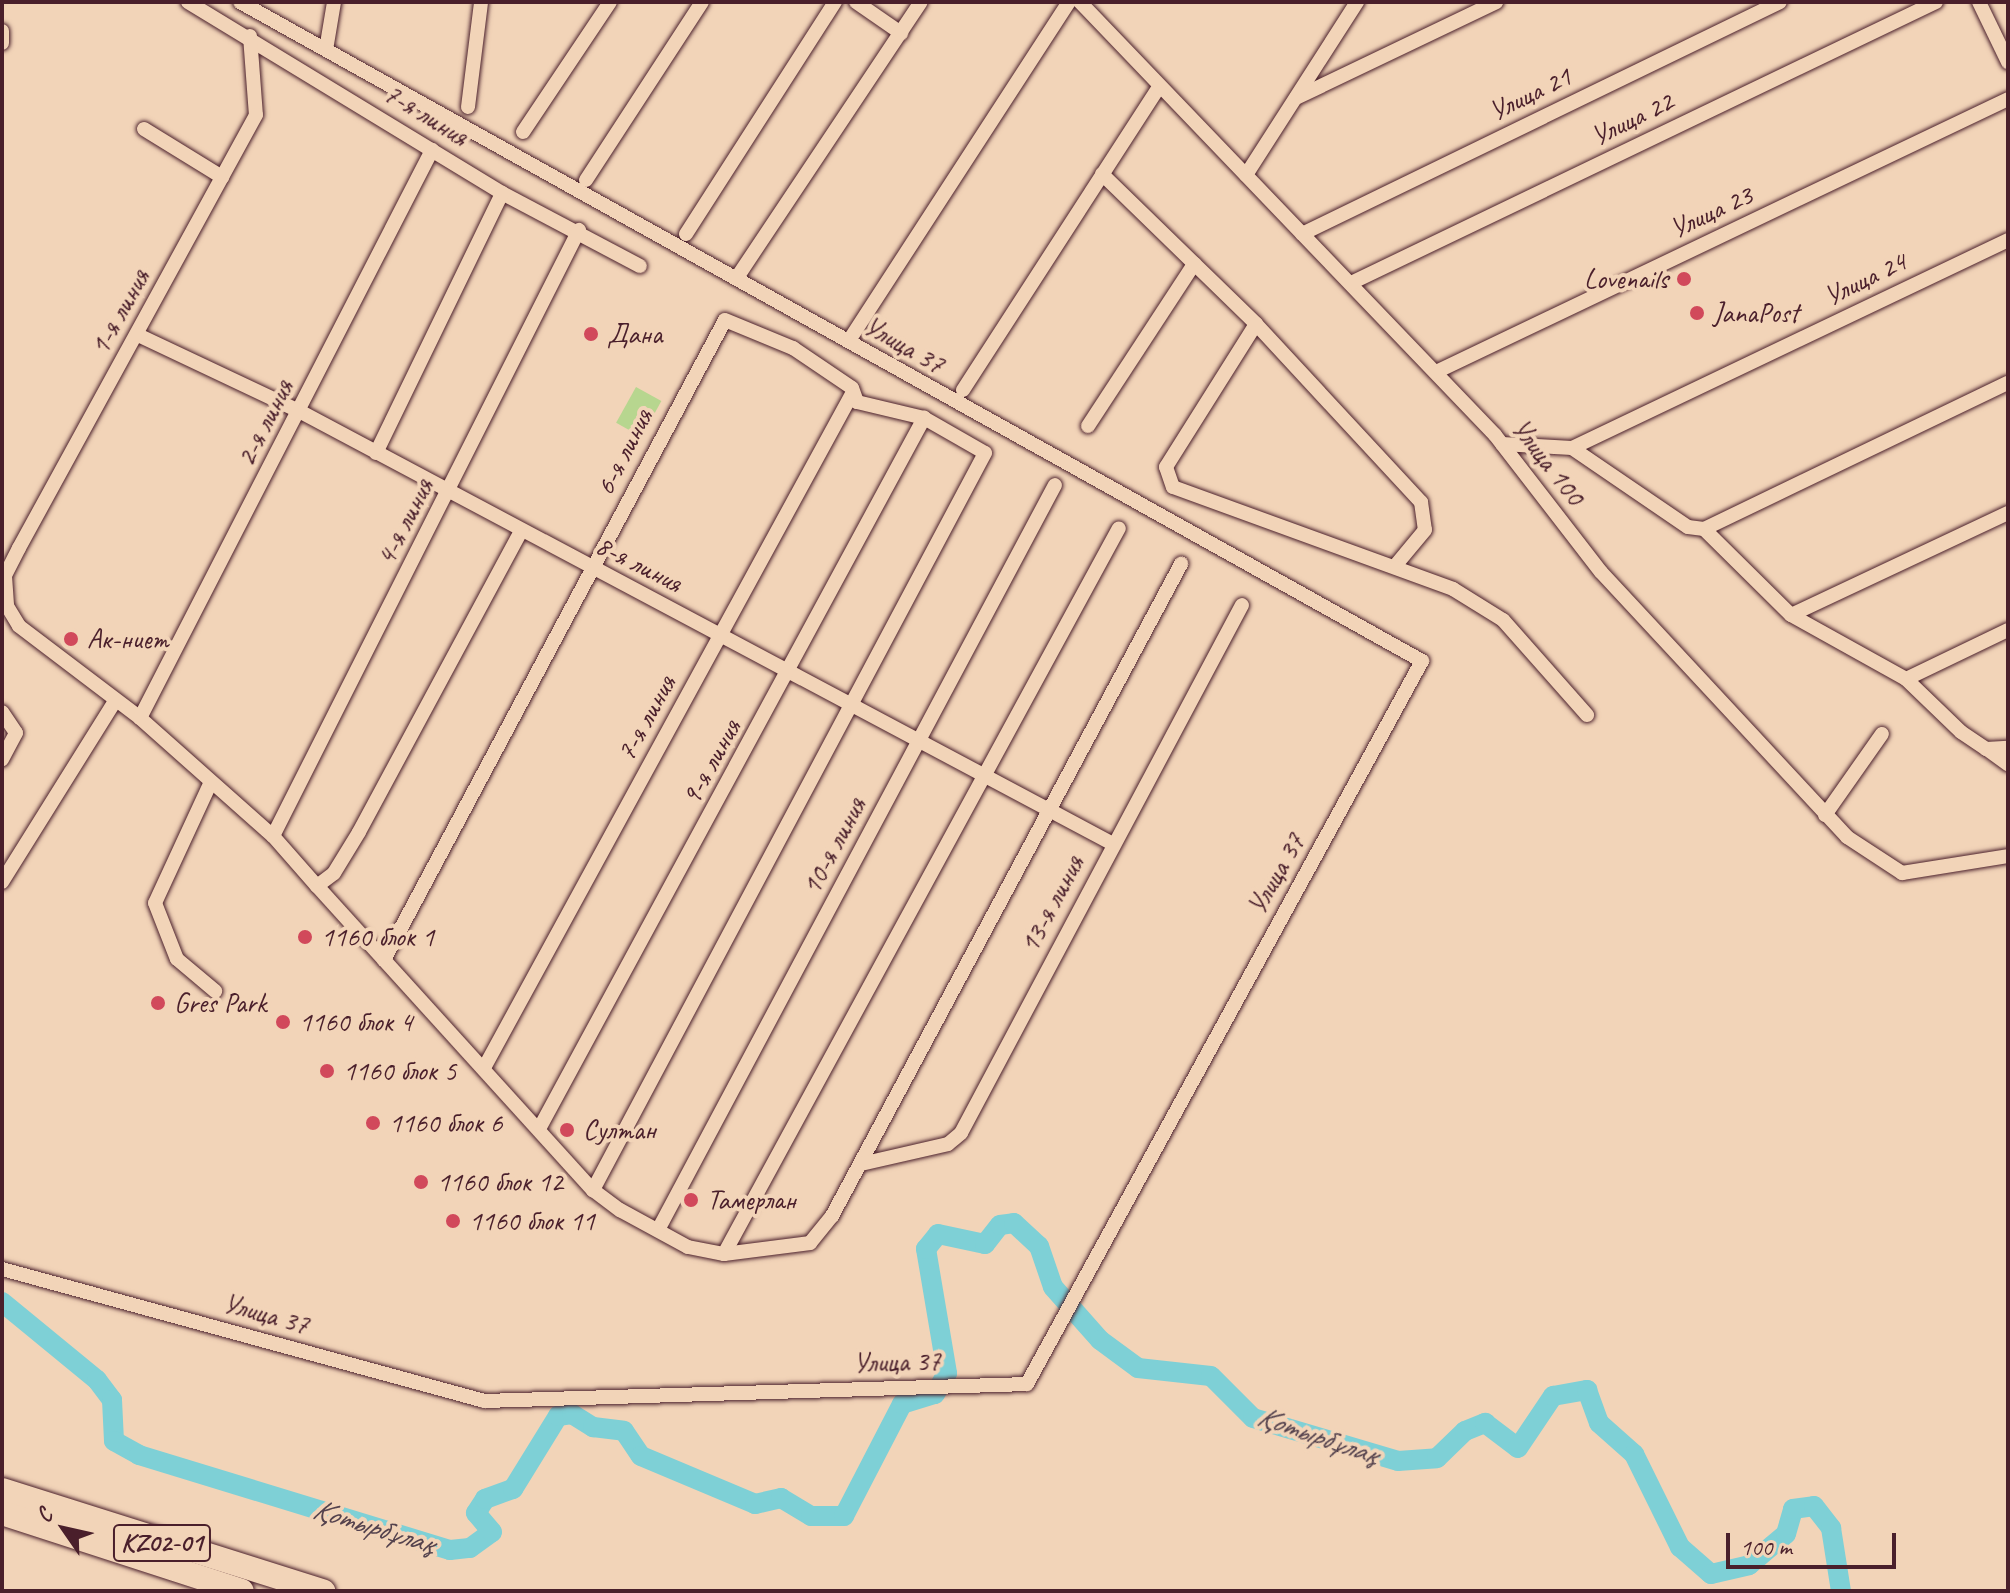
<!DOCTYPE html>
<meta charset="utf-8">
<style>
body{margin:0}
#map{position:relative;width:2010px;height:1593px;overflow:hidden;background:#f2d4b8;font-family:Caveat,sans-serif}
div>[style]{position:absolute}
.green>*{inset:0;background:#b7d68f;transform-origin:0 0}
.river>*{height:20px;margin:-10px;padding:0 10px;transform-origin:10px;border-radius:10px;background:#7ed0d6}
.roads{filter:drop-shadow(0 0 2px #4a1f2b) drop-shadow(0 0 2px #4a1f2b)}
.street>*{height:14px;margin:-7px;padding:0 7px;transform-origin:7px;border-radius:7px;background:#f2d4b8}
.highway>*{height:24px;margin:-12px;padding:0 12px;transform-origin:12px;border-radius:12px;background:#f2d4b8}
.dots>*{width:22px;height:22px;translate:-50% -50%;box-sizing:border-box;border:4px solid #f2d4b8;border-radius:50%}
span{translate:-50% -50%;white-space:nowrap;text-align:center;line-height:1.15;-webkit-text-stroke:8px #f2d4b8;paint-order:stroke}
.shield-label span{padding:2px 6px;background:#f2d4b8;border:2px solid;border-radius:6px;-webkit-text-stroke-width:0}
.shield-label{font-size:26px;color:#4a1f2b;font-weight:700}
.street-label{font-size:28px;color:#4a1f2b}
.poi-label{font-size:28px;color:#4a1f2b}
.right{translate:-100% -50%;text-align:right}
.left{translate:0 -50%;text-align:left}
.water-label{font-size:30px;color:#54424d;font-style:italic}
.frame{position:absolute;inset:0;border:4px solid #4a1f2b;pointer-events:none}
.north{position:absolute;left:24px;top:1489px;width:80px;height:80px;-webkit-text-stroke:6px #f2d4b8;paint-order:stroke;rotate:304deg;font-size:22px;font-weight:700;line-height:32px;text-align:center;color:#4a1f2b}
.north::after{content:'';display:block;margin:auto;width:28px;height:36px;background:#4a1f2b;clip-path:polygon(50% 0,100% 100%,50% 72%,0 100%)}
.scale{position:absolute;left:1726px;top:1533px;width:170px;height:36px;box-sizing:border-box;border:4px solid #4a1f2b;border-top:0;padding-left:10px;font-size:24px;line-height:28px;white-space:nowrap;color:#4a1f2b;-webkit-text-stroke:6px #f2d4b8;paint-order:stroke}
</style>
<div id="map">
<div class="green">
<i style="left:636px;top:387px;width:29px;height:41px;rotate:29deg"></i>
</div>
<div class="river">
<i style="left:2px;top:1302px;width:123px;rotate:39.4deg"></i>
<i style="left:97px;top:1380px;width:25px;rotate:53deg"></i>
<i style="left:112px;top:1400px;width:41px;rotate:87.2deg"></i>
<i style="left:114px;top:1441px;width:29px;rotate:29deg"></i>
<i style="left:139px;top:1455px;width:325px;rotate:17deg"></i>
<i style="left:450px;top:1550px;width:20px;rotate:-6deg"></i>
<i style="left:470px;top:1548px;width:27px;rotate:-36deg"></i>
<i style="left:492px;top:1532px;width:25px;rotate:-130deg"></i>
<i style="left:476px;top:1513px;width:17px;rotate:-57deg"></i>
<i style="left:485px;top:1499px;width:30px;rotate:-20deg"></i>
<i style="left:513px;top:1489px;width:86px;rotate:-58.3deg"></i>
<i style="left:558px;top:1416px;width:14px;rotate:-8deg"></i>
<i style="left:572px;top:1414px;width:25px;rotate:32deg"></i>
<i style="left:593px;top:1427px;width:31px;rotate:7deg"></i>
<i style="left:624px;top:1431px;width:30px;rotate:56deg"></i>
<i style="left:641px;top:1456px;width:124px;rotate:22.8deg"></i>
<i style="left:755px;top:1504px;width:27px;rotate:-13deg"></i>
<i style="left:781px;top:1498px;width:35px;rotate:31deg"></i>
<i style="left:811px;top:1516px;width:33px"></i>
<i style="left:844px;top:1516px;width:126px;rotate:-62.6deg"></i>
<i style="left:902px;top:1404px;width:34px;rotate:-17deg"></i>
<i style="left:935px;top:1394px;width:24px;rotate:-60deg"></i>
<i style="left:947px;top:1373px;width:126px;rotate:-99.6deg"></i>
<i style="left:926px;top:1249px;width:19px;rotate:-51deg"></i>
<i style="left:938px;top:1234px;width:48px;rotate:12deg"></i>
<i style="left:985px;top:1244px;width:24px;rotate:-52deg"></i>
<i style="left:1000px;top:1225px;width:14px;rotate:-8deg"></i>
<i style="left:1014px;top:1223px;width:34px;rotate:43deg"></i>
<i style="left:1039px;top:1246px;width:43px;rotate:71.1deg"></i>
<i style="left:1053px;top:1287px;width:71px;rotate:48.4deg"></i>
<i style="left:1100px;top:1340px;width:47px;rotate:36.4deg"></i>
<i style="left:1138px;top:1368px;width:73px;rotate:6.3deg"></i>
<i style="left:1211px;top:1376px;width:59px;rotate:45deg"></i>
<i style="left:1253px;top:1418px;width:151px;rotate:16.5deg"></i>
<i style="left:1398px;top:1461px;width:39px;rotate:-4deg"></i>
<i style="left:1437px;top:1458px;width:39px;rotate:-44deg"></i>
<i style="left:1465px;top:1431px;width:22px;rotate:-22deg"></i>
<i style="left:1485px;top:1423px;width:41px;rotate:37.1deg"></i>
<i style="left:1518px;top:1448px;width:63px;rotate:-56.1deg"></i>
<i style="left:1553px;top:1396px;width:35px;rotate:-10deg"></i>
<i style="left:1587px;top:1390px;width:35px;rotate:70deg"></i>
<i style="left:1599px;top:1423px;width:47px;rotate:41.5deg"></i>
<i style="left:1634px;top:1454px;width:104px;rotate:63.7deg"></i>
<i style="left:1680px;top:1547px;width:41px;rotate:41.1deg"></i>
<i style="left:1711px;top:1574px;width:39px;rotate:-13deg"></i>
<i style="left:1749px;top:1565px;width:48px;rotate:-40deg"></i>
<i style="left:1786px;top:1534px;width:26px;rotate:-74deg"></i>
<i style="left:1793px;top:1509px;width:21px;rotate:-8deg"></i>
<i style="left:1814px;top:1506px;width:28px;rotate:52deg"></i>
<i style="left:1831px;top:1528px;width:64px;rotate:81deg"></i>
</div>
<div class="roads">
<div class="street">
<i style="left:188px;top:2px;width:368px;rotate:31.3deg"></i>
<i style="left:502px;top:193px;width:156px;rotate:27.9deg"></i>
<i style="left:856px;top:2px;width:55px;rotate:34.6deg"></i>
<i style="left:1080px;top:2px;width:600px;rotate:46.22deg"></i>
<i style="left:1495px;top:435px;width:173px;rotate:52.3deg"></i>
<i style="left:1601px;top:572px;width:362px;rotate:47.1deg"></i>
<i style="left:1847px;top:837px;width:66px;rotate:33.2deg"></i>
<i style="left:1902px;top:873px;width:107px;rotate:-9.1deg"></i>
<i style="left:1979px;top:2px;width:67px;rotate:64.2deg"></i>
<i style="left:2px;top:31px;width:12px;rotate:90deg"></i>
<i style="left:250px;top:36px;width:79px;rotate:85.7deg"></i>
<i style="left:256px;top:115px;width:494px;rotate:118.7deg"></i>
<i style="left:19px;top:548px;width:31px;rotate:117deg"></i>
<i style="left:5px;top:576px;width:30px;rotate:86deg"></i>
<i style="left:7px;top:606px;width:23px;rotate:59deg"></i>
<i style="left:19px;top:626px;width:152px;rotate:37.2deg"></i>
<i style="left:140px;top:718px;width:178px;rotate:41.6deg"></i>
<i style="left:273px;top:836px;width:67px;rotate:48.7deg"></i>
<i style="left:317px;top:886px;width:21px;rotate:-37deg"></i>
<i style="left:334px;top:873px;width:48px;rotate:-58.6deg"></i>
<i style="left:359px;top:832px;width:342px;rotate:-61.7deg"></i>
<i style="left:327px;top:44px;width:43px;rotate:-80.5deg"></i>
<i style="left:1296px;top:98px;width:222px;rotate:-25.6deg"></i>
<i style="left:468px;top:107px;width:106px;rotate:-82.9deg"></i>
<i style="left:144px;top:129px;width:92px;rotate:31.6deg"></i>
<i style="left:523px;top:132px;width:156px;rotate:-56.2deg"></i>
<i style="left:1102px;top:174px;width:215px;rotate:44.2deg"></i>
<i style="left:1256px;top:324px;width:243px;rotate:47.2deg"></i>
<i style="left:1421px;top:502px;width:28px;rotate:82deg"></i>
<i style="left:1425px;top:530px;width:47px;rotate:129.8deg"></i>
<i style="left:1246px;top:175px;width:206px;rotate:-57.3deg"></i>
<i style="left:586px;top:180px;width:212px;rotate:-56.9deg"></i>
<i style="left:686px;top:234px;width:276px;rotate:-57.3deg"></i>
<i style="left:1302px;top:234px;width:531px;rotate:-25.89deg"></i>
<i style="left:738px;top:276px;width:329px;rotate:-56.3deg"></i>
<i style="left:1351px;top:283px;width:649px;rotate:-25.66deg"></i>
<i style="left:1256px;top:324px;width:169px;rotate:122.2deg"></i>
<i style="left:1166px;top:467px;width:21px;rotate:71deg"></i>
<i style="left:1173px;top:487px;width:298px;rotate:20deg"></i>
<i style="left:1453px;top:589px;width:59px;rotate:31.8deg"></i>
<i style="left:1503px;top:620px;width:127px;rotate:48.5deg"></i>
<i style="left:138px;top:335px;width:180px;rotate:25.3deg"></i>
<i style="left:301px;top:412px;width:920px;rotate:28.01deg"></i>
<i style="left:850px;top:339px;width:402px;rotate:-57deg"></i>
<i style="left:1436px;top:372px;width:634px;rotate:-25.51deg"></i>
<i style="left:963px;top:390px;width:362px;rotate:-57.1deg"></i>
<i style="left:1088px;top:426px;width:194px;rotate:-56.8deg"></i>
<i style="left:1502px;top:444px;width:70px;rotate:3.3deg"></i>
<i style="left:1572px;top:448px;width:140px;rotate:34.3deg"></i>
<i style="left:1688px;top:527px;width:16px;rotate:7deg"></i>
<i style="left:1704px;top:529px;width:122px;rotate:44.7deg"></i>
<i style="left:1791px;top:615px;width:132px;rotate:29.1deg"></i>
<i style="left:1906px;top:679px;width:76px;rotate:43.9deg"></i>
<i style="left:1961px;top:732px;width:30px;rotate:34deg"></i>
<i style="left:1986px;top:749px;width:22px;rotate:-3deg"></i>
<i style="left:1572px;top:448px;width:483px;rotate:-25.5deg"></i>
<i style="left:376px;top:453px;width:289px;rotate:-64.1deg"></i>
<i style="left:1704px;top:529px;width:337px;rotate:-25.7deg"></i>
<i style="left:1791px;top:615px;width:240px;rotate:-25.2deg"></i>
<i style="left:1906px;top:679px;width:113px;rotate:-25.7deg"></i>
<i style="left:2px;top:712px;width:25px;rotate:56deg"></i>
<i style="left:16px;top:733px;width:30px;rotate:118deg"></i>
<i style="left:140px;top:718px;width:639px;rotate:-62.79deg"></i>
<i style="left:1987px;top:749px;width:26px;rotate:36deg"></i>
<i style="left:210px;top:784px;width:131px;rotate:114.8deg"></i>
<i style="left:155px;top:903px;width:60px;rotate:68.6deg"></i>
<i style="left:177px;top:959px;width:50px;rotate:40.1deg"></i>
<i style="left:1825px;top:815px;width:99px;rotate:-54.9deg"></i>
<i style="left:273px;top:836px;width:679px;rotate:-63.21deg"></i>
<i style="left:2px;top:882px;width:211px;rotate:-58deg"></i>
<i style="left:317px;top:886px;width:411px;rotate:47.8deg"></i>
<i style="left:593px;top:1190px;width:34px;rotate:37deg"></i>
<i style="left:620px;top:1210px;width:77px;rotate:28.6deg"></i>
<i style="left:688px;top:1247px;width:37px;rotate:11deg"></i>
<i style="left:724px;top:1254px;width:87px;rotate:-7.3deg"></i>
<i style="left:810px;top:1243px;width:35px;rotate:-51deg"></i>
<i style="left:832px;top:1216px;width:740px;rotate:-61.84deg"></i>
<i style="left:384px;top:960px;width:725px;rotate:-61.95deg"></i>
<i style="left:725px;top:320px;width:74px;rotate:22.4deg"></i>
<i style="left:793px;top:348px;width:71px;rotate:34.1deg"></i>
<i style="left:852px;top:388px;width:15px;rotate:70deg"></i>
<i style="left:857px;top:402px;width:69px;rotate:13.4deg"></i>
<i style="left:924px;top:418px;width:70px;rotate:29.8deg"></i>
<i style="left:985px;top:453px;width:835px;rotate:118.01deg"></i>
<i style="left:484px;top:1068px;width:770px;rotate:-61.37deg"></i>
<i style="left:539px;top:1129px;width:809px;rotate:-61.56deg"></i>
<i style="left:861px;top:1164px;width:89px;rotate:-12.9deg"></i>
<i style="left:948px;top:1144px;width:17px;rotate:-40deg"></i>
<i style="left:961px;top:1133px;width:598px;rotate:-61.98deg"></i>
<i style="left:658px;top:1230px;width:844px;rotate:-61.95deg"></i>
<i style="left:724px;top:1254px;width:826px;rotate:-61.45deg"></i>
<i style="left:2px;top:1269px;width:500px;rotate:15.3deg"></i>
<i style="left:484px;top:1401px;width:543px;rotate:-1.79deg"></i>
<i style="left:1027px;top:1384px;width:824px;rotate:-61.35deg"></i>
<i style="left:1422px;top:661px;width:1353px;rotate:-150.86deg"></i>
</div>
<div class="highway">
<i style="left:2px;top:1490px;width:337px;rotate:17.5deg"></i>
<i style="left:2px;top:1513px;width:252px;rotate:18deg"></i>
</div>
</div>
<div class="dots">
<i style="left:1684px;top:279px;background:#d1495b"></i>
<i style="left:1697px;top:313px;background:#d1495b"></i>
<i style="left:591px;top:334px;background:#d1495b"></i>
<i style="left:71px;top:639px;background:#d1495b"></i>
<i style="left:305px;top:937px;background:#d1495b"></i>
<i style="left:158px;top:1003px;background:#d1495b"></i>
<i style="left:283px;top:1022px;background:#d1495b"></i>
<i style="left:327px;top:1071px;background:#d1495b"></i>
<i style="left:373px;top:1123px;background:#d1495b"></i>
<i style="left:567px;top:1130px;background:#d1495b"></i>
<i style="left:421px;top:1182px;background:#d1495b"></i>
<i style="left:691px;top:1200px;background:#d1495b"></i>
<i style="left:453px;top:1221px;background:#d1495b"></i>
</div>
<div class="shield-label">
<span style="left:162px;top:1543px">KZ02-01</span>
</div>
<div class="street-label">
<span style="left:1530px;top:94px;rotate:-26deg">Улица 21</span>
<span style="left:426px;top:115px;rotate:32deg">7-я линия</span>
<span style="left:1632px;top:119px;rotate:-26deg">Улица 22</span>
<span style="left:1711px;top:212px;rotate:-25deg">Улица 23</span>
<span style="left:1865px;top:279px;rotate:-26deg">Улица 24</span>
<span style="left:120px;top:312px;rotate:-61deg">1-я линия</span>
<span style="left:904px;top:345px;rotate:29deg">Улица 37</span>
<span style="left:265px;top:423px;rotate:-63deg">2-я линия</span>
<span style="left:624px;top:452px;rotate:-63deg">6-я линия</span>
<span style="left:1548px;top:462px;rotate:52deg">Улица 100</span>
<span style="left:405px;top:522px;rotate:-63deg">4-я линия</span>
<span style="left:639px;top:564px;rotate:27deg">8-я линия</span>
<span style="left:646px;top:718px;rotate:-61deg">7-я линия</span>
<span style="left:711px;top:762px;rotate:-61deg">9-я линия</span>
<span style="left:834px;top:846px;rotate:-62deg">10-я линия</span>
<span style="left:1276px;top:874px;rotate:-61deg">Улица 37</span>
<span style="left:1052px;top:904px;rotate:-62deg">13-я линия</span>
<span style="left:266px;top:1314px;rotate:15deg">Улица 37</span>
<span style="left:897px;top:1362px;rotate:-2deg">Улица 37</span>
</div>
<div class="poi-label">
<span class="right" style="left:1668px;top:279px">Lovenails</span>
<span class="left" style="left:1713px;top:313px">JanaPost</span>
<span class="left" style="left:607px;top:334px">Дана</span>
<span class="left" style="left:87px;top:639px">Ак-ниет</span>
<span class="left" style="left:321px;top:937px">1160 блок 1</span>
<span class="left" style="left:174px;top:1003px">Gres Park</span>
<span class="left" style="left:299px;top:1022px">1160 блок 4</span>
<span class="left" style="left:343px;top:1071px">1160 блок 5</span>
<span class="left" style="left:389px;top:1123px">1160 блок 6</span>
<span class="left" style="left:583px;top:1130px">Султан</span>
<span class="left" style="left:437px;top:1182px">1160 блок 12</span>
<span class="left" style="left:707px;top:1200px">Тамерлан</span>
<span class="left" style="left:469px;top:1221px">1160 блок 11</span>
</div>
<div class="water-label">
<span style="left:1318px;top:1435px;rotate:19deg">Қотырбұлақ</span>
<span style="left:374px;top:1526px;rotate:17deg">Қотырбұлақ</span>
</div>
<div class="frame"></div>
<div class="north">С</div>
<div class="scale">100 m</div>
</div>
